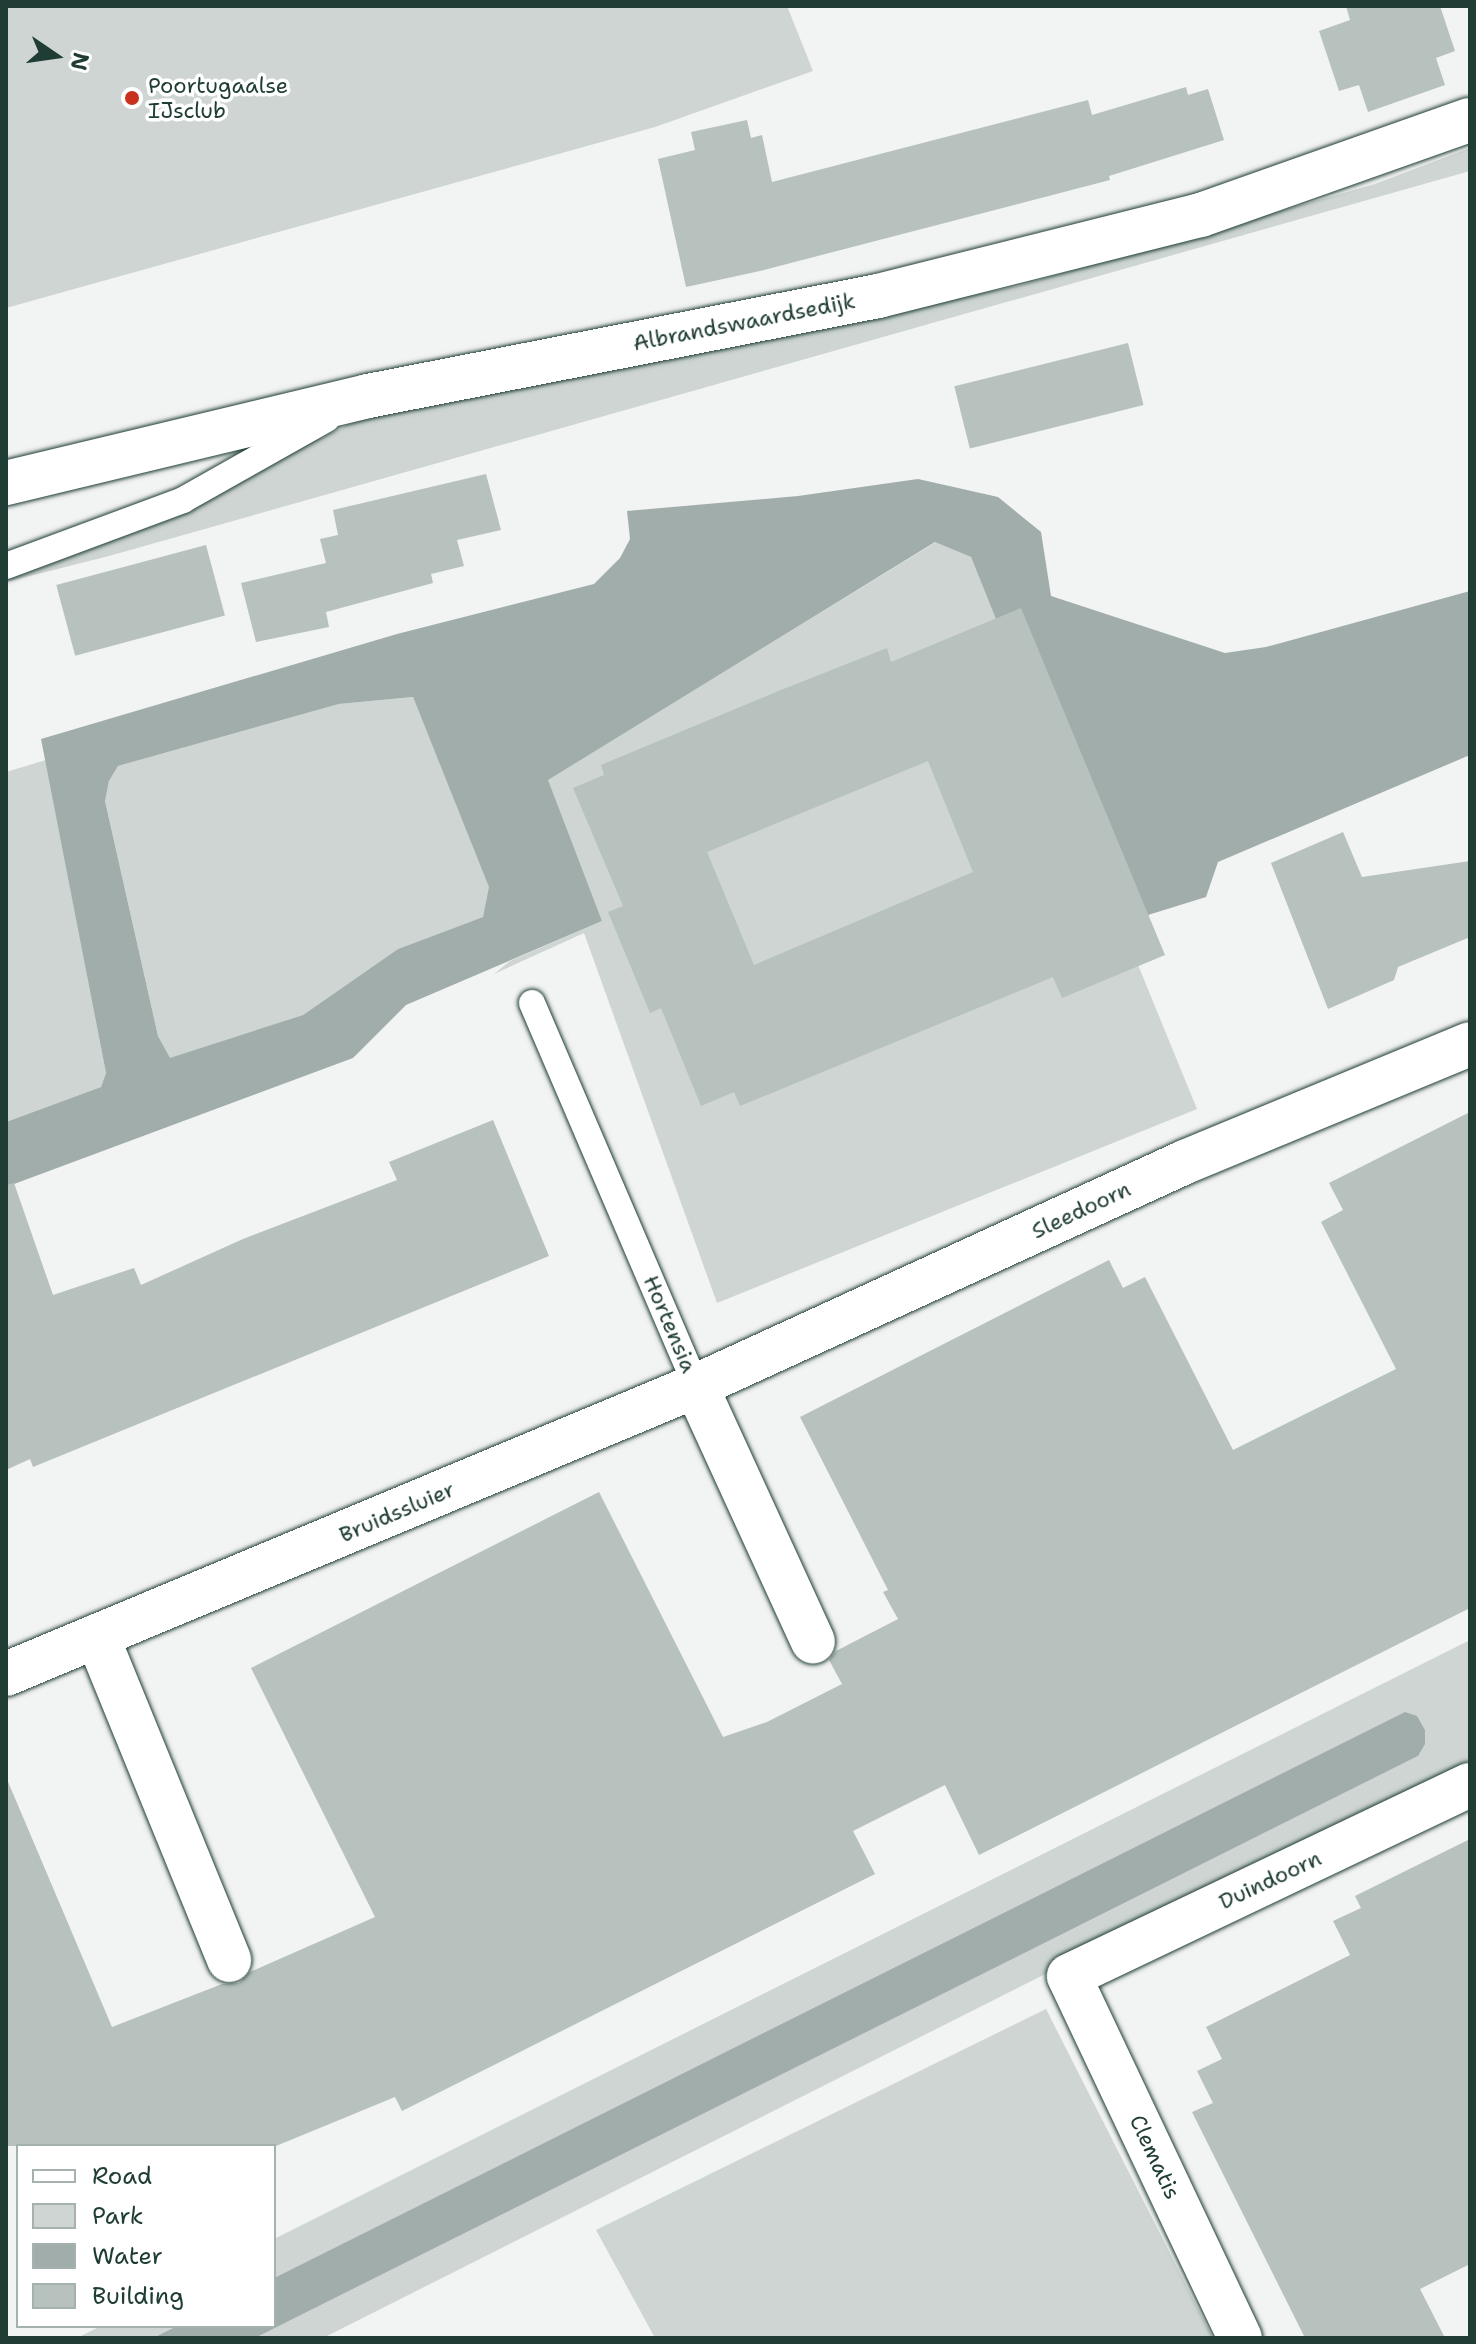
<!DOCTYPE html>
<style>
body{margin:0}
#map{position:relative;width:1476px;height:2344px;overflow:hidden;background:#f2f3f3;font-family:"Shantell Sans",sans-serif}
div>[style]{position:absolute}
.green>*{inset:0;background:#ced5d3}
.water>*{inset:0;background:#a1adaa}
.building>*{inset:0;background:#b7c1bd;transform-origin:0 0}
.roads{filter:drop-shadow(0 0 2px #1f3d34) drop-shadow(0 0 2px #1f3d34)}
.service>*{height:26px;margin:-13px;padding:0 13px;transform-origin:13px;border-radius:13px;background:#fff}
.minor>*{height:44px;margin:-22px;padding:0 22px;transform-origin:22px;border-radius:22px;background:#fff}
.dots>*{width:22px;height:22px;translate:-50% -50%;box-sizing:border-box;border:4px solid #fff;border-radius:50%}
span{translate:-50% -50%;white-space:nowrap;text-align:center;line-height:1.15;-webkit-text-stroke:7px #fff;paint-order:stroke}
.poi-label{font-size:22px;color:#1f3d34}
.left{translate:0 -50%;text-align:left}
.street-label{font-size:22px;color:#1f3d34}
.frame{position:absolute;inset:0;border:8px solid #1f3d34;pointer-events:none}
.legend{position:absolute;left:16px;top:2144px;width:260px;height:184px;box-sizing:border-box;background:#fff;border:2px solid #a5b1ae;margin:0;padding:10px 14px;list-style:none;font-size:24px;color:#1f3d34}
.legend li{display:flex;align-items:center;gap:16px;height:40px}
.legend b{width:40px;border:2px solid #a5b1ae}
.north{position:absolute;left:16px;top:16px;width:80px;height:80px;-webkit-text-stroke:6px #fff;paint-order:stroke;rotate:103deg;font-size:22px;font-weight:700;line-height:32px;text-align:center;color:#1f3d34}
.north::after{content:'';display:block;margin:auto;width:28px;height:36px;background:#1f3d34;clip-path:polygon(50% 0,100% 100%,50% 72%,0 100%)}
</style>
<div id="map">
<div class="green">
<i style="clip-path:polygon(6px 6px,787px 6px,813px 71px,655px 127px,6px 308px)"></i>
<i style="clip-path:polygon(1470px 148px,1470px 171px,109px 556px,6px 582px,6px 575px,186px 505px,360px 419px,1018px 286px,1375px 184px)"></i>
<i style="clip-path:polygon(936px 542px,971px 557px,1197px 1109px,717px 1303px,584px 933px,494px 974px,510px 961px,602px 921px,547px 780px)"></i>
<i style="clip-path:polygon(413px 697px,490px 887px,483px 917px,398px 949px,303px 1015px,170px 1059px,158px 1036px,105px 801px,109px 781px,118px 766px,339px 704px)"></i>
<i style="clip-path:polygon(46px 760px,106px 1073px,101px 1087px,6px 1122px,6px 772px)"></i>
<i style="clip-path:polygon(1470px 1640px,1470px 1760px,323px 2338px,255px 2338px,1418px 1756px,1404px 1713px,274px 2278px,274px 2239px)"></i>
<i style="clip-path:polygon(1046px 2009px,1213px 2338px,655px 2338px,596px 2230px)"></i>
<i style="clip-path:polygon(101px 2326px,177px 2326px,153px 2338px,77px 2338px)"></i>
</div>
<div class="water">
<i style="clip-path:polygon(evenodd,918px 479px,998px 497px,1041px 532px,1051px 596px,1225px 653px,1266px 647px,1470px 591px,1470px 755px,1218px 862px,1206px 897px,1119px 924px,971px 557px,935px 542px,548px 780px,602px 921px,406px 1005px,353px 1058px,6px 1187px,6px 1122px,101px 1087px,106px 1073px,41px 739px,397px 634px,594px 584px,620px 558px,630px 539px,627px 511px,798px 496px,918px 479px,413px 697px,489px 887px,483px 917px,398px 949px,303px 1015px,170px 1058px,158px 1036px,105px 801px,109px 781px,118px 766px,339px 704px,413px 697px)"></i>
<i style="clip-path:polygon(1405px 1712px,1417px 1716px,1425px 1730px,1425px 1744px,1418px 1756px,255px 2338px,153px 2338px,177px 2326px,274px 2326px,274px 2278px)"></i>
</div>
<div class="building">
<i style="clip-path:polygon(1346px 6px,1440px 6px,1455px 51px,1436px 58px,1445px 85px,1368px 112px,1359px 85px,1339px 91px,1319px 31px,1350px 20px)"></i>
<i style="clip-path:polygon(1186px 87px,1188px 95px,1208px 89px,1224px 140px,1109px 176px,1110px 180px,760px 271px,686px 287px,658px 159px,695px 150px,691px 132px,747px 120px,751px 138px,762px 135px,772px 182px,1088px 100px,1092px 115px)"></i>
<i style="left:1128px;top:343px;width:64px;height:179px;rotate:76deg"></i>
<i style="clip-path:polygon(486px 474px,501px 530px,457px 540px,464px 566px,431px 574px,433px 583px,326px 612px,329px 627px,256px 642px,241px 583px,326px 563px,320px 539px,338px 535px,333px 510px)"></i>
<i style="left:206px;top:545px;width:73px;height:155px;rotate:75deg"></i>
<i style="clip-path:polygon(evenodd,1021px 608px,1165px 955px,1062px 998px,1053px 977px,740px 1106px,734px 1092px,701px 1106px,661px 1008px,650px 1013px,608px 912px,623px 906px,573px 788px,604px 775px,601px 765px,781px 690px,887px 648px,891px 662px,1021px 608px,928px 761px,973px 872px,754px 965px,707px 852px,928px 761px)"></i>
<i style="clip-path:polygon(1343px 832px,1362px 877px,1470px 861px,1470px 937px,1398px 967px,1394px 980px,1328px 1009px,1271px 863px)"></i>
<i style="clip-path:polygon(1470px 1112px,1470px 1608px,979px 1855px,945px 1785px,853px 1831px,875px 1874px,402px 2111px,395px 2097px,276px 2146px,6px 2146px,6px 1777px,112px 2027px,222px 1984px,239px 1983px,250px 1972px,375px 1917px,251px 1668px,599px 1492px,723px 1737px,767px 1722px,842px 1684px,829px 1660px,836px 1651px,898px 1619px,883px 1592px,888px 1590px,800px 1417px,1109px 1260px,1123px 1288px,1145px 1277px,1233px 1450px,1396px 1369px,1321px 1222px,1343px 1210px,1329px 1183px)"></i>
<i style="clip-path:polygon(493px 1120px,549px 1256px,33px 1467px,30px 1459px,6px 1470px,6px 1185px,14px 1183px,53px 1295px,134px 1268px,141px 1285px,243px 1239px,397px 1180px,389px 1162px)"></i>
<i style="clip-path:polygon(1470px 1839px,1470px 2264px,1420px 2289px,1445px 2338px,1305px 2338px,1192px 2112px,1213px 2103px,1197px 2071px,1222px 2059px,1206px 2027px,1350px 1955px,1333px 1921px,1361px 1908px,1355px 1896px)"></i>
</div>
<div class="roads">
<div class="service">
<i style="left:6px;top:566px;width:189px;rotate:-20.4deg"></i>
<i style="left:183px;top:500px;width:165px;rotate:-29.4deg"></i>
<i style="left:532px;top:1003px;width:417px;rotate:66.8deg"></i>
</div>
<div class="minor">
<i style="left:6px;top:483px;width:372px;rotate:-13.5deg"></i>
<i style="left:368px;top:396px;width:520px;rotate:-11.09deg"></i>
<i style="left:878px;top:296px;width:333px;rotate:-14.1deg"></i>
<i style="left:1201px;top:215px;width:285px;rotate:-19.5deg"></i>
<i style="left:696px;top:1386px;width:281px;rotate:65.4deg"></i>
<i style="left:97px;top:1636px;width:350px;rotate:67.8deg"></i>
<i style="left:6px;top:1674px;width:748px;rotate:-22.66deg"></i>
<i style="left:696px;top:1386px;width:538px;rotate:-24.61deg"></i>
<i style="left:1185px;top:1162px;width:308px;rotate:-22.5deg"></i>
<i style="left:1240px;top:2338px;width:400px;rotate:-115.3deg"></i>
<i style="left:1069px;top:1976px;width:444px;rotate:-25.5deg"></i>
</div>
</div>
<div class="dots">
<i style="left:132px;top:98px;background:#c8321e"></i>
</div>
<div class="poi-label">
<span class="left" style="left:148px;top:98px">Poortugaalse<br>IJsclub</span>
</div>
<div class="street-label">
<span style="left:744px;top:322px;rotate:-11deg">Albrandswaardsedijk</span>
<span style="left:1081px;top:1210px;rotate:-25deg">Sleedoorn</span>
<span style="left:670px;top:1324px;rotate:67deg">Hortensia</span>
<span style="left:397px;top:1512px;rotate:-23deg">Bruidssluier</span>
<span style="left:1270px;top:1880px;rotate:-25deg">Duindoorn</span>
<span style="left:1155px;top:2157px;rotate:65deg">Clematis</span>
</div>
<div class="frame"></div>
<ul class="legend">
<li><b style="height:10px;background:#fff"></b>Road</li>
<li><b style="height:22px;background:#ced5d3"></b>Park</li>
<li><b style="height:22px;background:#a1adaa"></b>Water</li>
<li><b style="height:22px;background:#b7c1bd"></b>Building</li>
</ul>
<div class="north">N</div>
</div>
